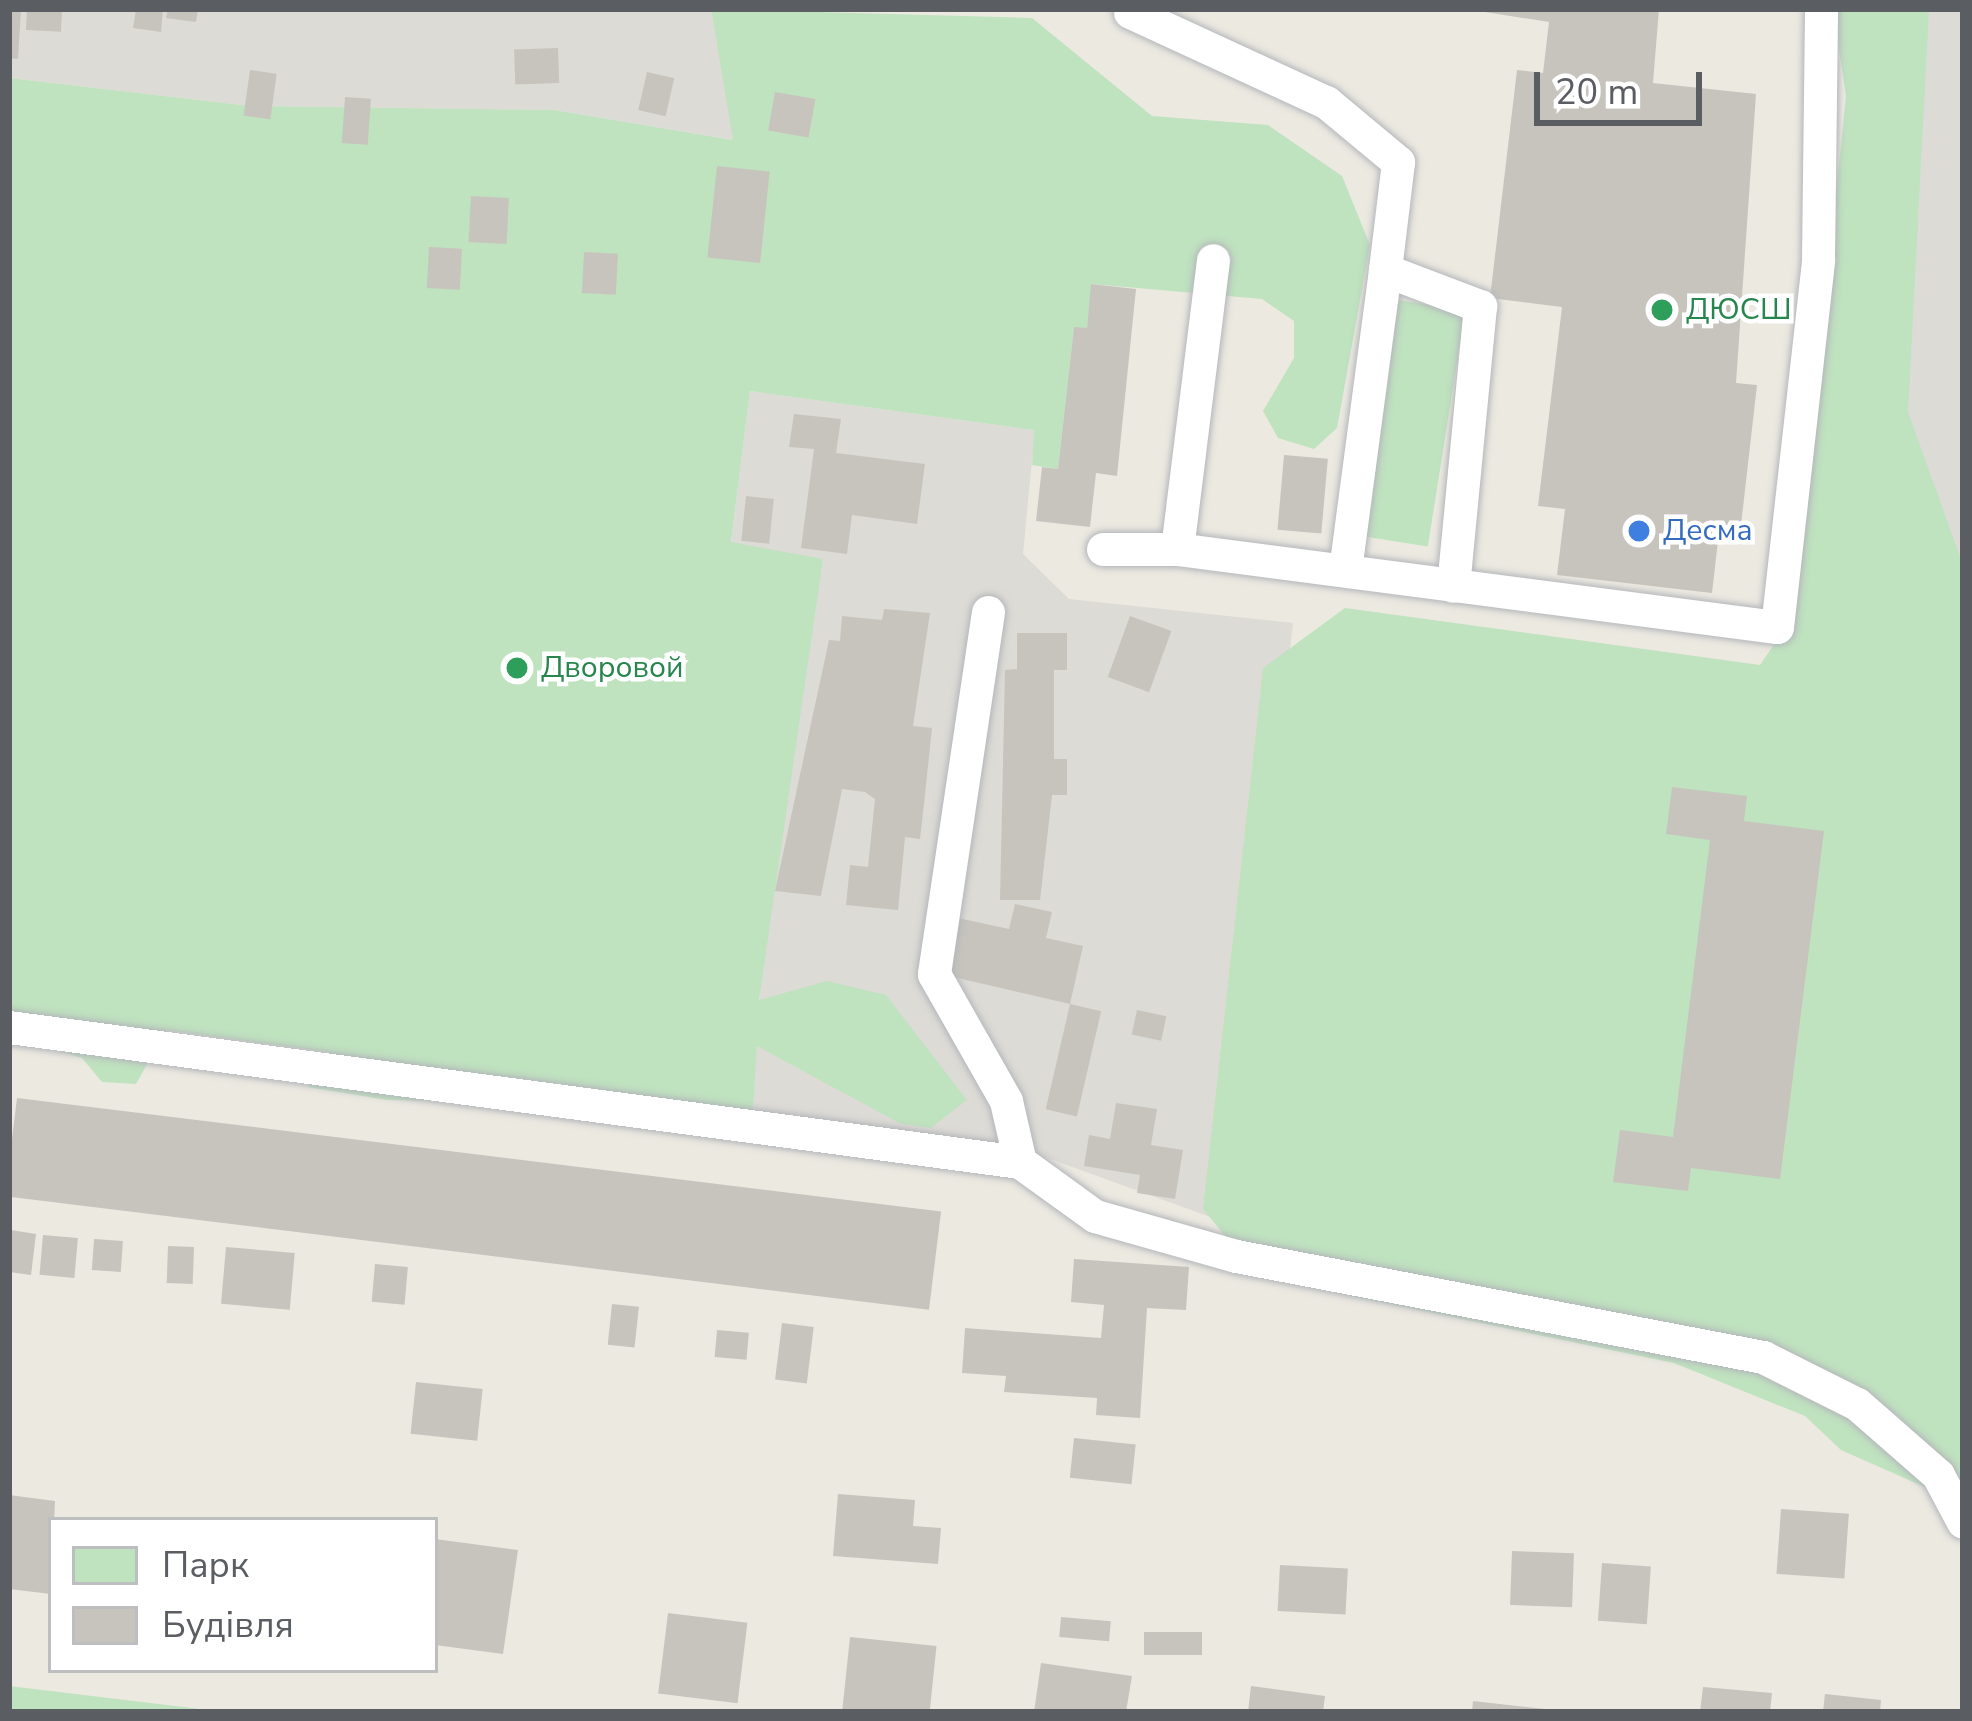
<!DOCTYPE html>
<meta charset="utf-8">
<style>
body{margin:0}
#map{position:relative;width:1972px;height:1721px;overflow:hidden;background:#ece9e1;font-family:"Nunito Sans",sans-serif}
div>[style]{position:absolute}
.industrial>*{inset:0;background:#dddbd6}
.green>*{inset:0;background:#bfe2bf;transform-origin:0 0}
.building>*{inset:0;background:#c7c4be;transform-origin:0 0}
.roads{filter:drop-shadow(0 0 3px #b4b7bb) drop-shadow(0 0 3px #b4b7bb)}
.lane>*{height:33px;margin:-16.5px;padding:0 16.5px;transform-origin:16.5px;border-radius:16.5px;background:#fff}
.dots>*{width:33px;height:33px;translate:-50% -50%;box-sizing:border-box;border:6px solid #fff;border-radius:50%}
span{translate:-50% -50%;white-space:nowrap;text-align:center;line-height:1.15;-webkit-text-stroke:9px #fff;paint-order:stroke}
.leisure-label{font-size:30px;color:#27864d}
.left{translate:0 -50%;text-align:left}
.shop-label{font-size:30px;color:#366cbe}
.frame{position:absolute;inset:0;border:12px solid #5a5d61;pointer-events:none}
.legend{position:absolute;left:48px;top:1517px;width:390px;height:156px;box-sizing:border-box;background:#fff;border:3px solid #bdbec0;margin:0;padding:15px 21px;list-style:none;font-size:36px;color:#5a5d61}
.legend li{display:flex;align-items:center;gap:24px;height:60px}
.legend b{width:60px;border:3px solid #bdbec0}
.scale{position:absolute;left:1534px;top:72px;width:168px;height:54px;box-sizing:border-box;border:6px solid #5a5d61;border-top:0;padding-left:15px;font-size:36px;line-height:42px;white-space:nowrap;color:#5a5d61;-webkit-text-stroke:9px #fff;paint-order:stroke}
</style>
<div id="map">
<div class="industrial">
<i style="clip-path:polygon(9px 9px,711px 9px,734px 140px,554px 110px,250px 106px,9px 78px)"></i>
<i style="clip-path:polygon(1846px 9px,1963px 9px,1963px 1415px,1864px 99px)"></i>
<i style="clip-path:polygon(750px 391px,1035px 430px,1023px 554px,1069px 599px,1293px 623px,1227px 1223px,1028px 1151px,753px 1111px,764px 918px,823px 560px,731px 543px)"></i>
</div>
<div class="green">
<i style="clip-path:polygon(711px 9px,1032px 18px,1152px 116px,1268px 125px,1342px 176px,1370px 245px,1337px 428px,1314px 449px,1278px 438px,1263px 411px,1294px 358px,1294px 321px,1262px 299px,1092px 284px,1087px 328px,1074px 328px,1058px 469px,1032px 465px,1034px 430px,750px 391px,731px 542px,823px 559px,759px 1000px,827px 981px,886px 995px,967px 1100px,931px 1128px,901px 1124px,757px 1046px,753px 1111px,502px 1076px,476px 1102px,387px 1100px,308px 1087px,329px 1052px,166px 1030px,136px 1084px,102px 1082px,82px 1058px,39px 1045px,9px 1045px,9px 78px,250px 106px,554px 110px,733px 140px)"></i>
<i style="clip-path:polygon(1833px 9px,1929px 9px,1908px 412px,1963px 565px,1963px 1504px,1841px 1450px,1805px 1416px,1674px 1363px,1259px 1277px,1203px 1209px,1263px 668px,1345px 608px,1760px 665px,1793px 617px,1846px 96px)"></i>
<i style="left:1399px;top:300px;width:67px;height:239px;rotate:9deg"></i>
<i style="clip-path:polygon(9px 1686px,225px 1712px,9px 1712px)"></i>
</div>
<div class="building">
<i style="clip-path:polygon(9px 9px,21px 9px,18px 59px,9px 58px)"></i>
<i style="clip-path:polygon(136px 9px,163px 9px,161px 32px,133px 28px)"></i>
<i style="clip-path:polygon(168px 9px,198px 9px,196px 22px,166px 18px)"></i>
<i style="clip-path:polygon(1466px 9px,1659px 9px,1653px 83px,1756px 94px,1736px 383px,1757px 385px,1740px 534px,1719px 532px,1712px 593px,1557px 575px,1565px 509px,1538px 506px,1562px 307px,1490px 298px,1517px 70px,1543px 73px,1549px 22px)"></i>
<i style="left:27px;top:10px;width:35px;height:20px;rotate:3deg"></i>
<i style="left:558px;top:48px;width:35px;height:44px;rotate:88deg"></i>
<i style="left:250px;top:70px;width:27px;height:46px;rotate:8deg"></i>
<i style="left:647px;top:72px;width:28px;height:39px;rotate:13deg"></i>
<i style="left:775px;top:92px;width:41px;height:39px;rotate:10deg"></i>
<i style="left:345px;top:97px;width:26px;height:46px;rotate:4deg"></i>
<i style="left:717px;top:166px;width:53px;height:92px;rotate:6deg"></i>
<i style="left:471px;top:196px;width:38px;height:46px;rotate:3deg"></i>
<i style="left:429px;top:247px;width:33px;height:41px;rotate:3deg"></i>
<i style="left:584px;top:252px;width:34px;height:41px;rotate:3deg"></i>
<i style="clip-path:polygon(1091px 284px,1136px 289px,1117px 476px,1096px 473px,1090px 527px,1036px 521px,1042px 467px,1058px 469px,1074px 327px,1087px 328px)"></i>
<i style="clip-path:polygon(794px 414px,841px 419px,836px 453px,925px 464px,917px 524px,852px 515px,847px 554px,801px 548px,814px 449px,789px 447px)"></i>
<i style="left:1284px;top:455px;width:44px;height:75px;rotate:5deg"></i>
<i style="left:746px;top:496px;width:28px;height:45px;rotate:6deg"></i>
<i style="clip-path:polygon(884px 609px,930px 613px,913px 726px,932px 728px,924px 804px,920px 839px,905px 837px,898px 910px,846px 905px,850px 865px,868px 867px,875px 799px,865px 792px,842px 789px,821px 896px,775px 891px,829px 640px,840px 641px,842px 616px,882px 620px)"></i>
<i style="left:1130px;top:616px;width:44px;height:65px;rotate:20deg"></i>
<i style="clip-path:polygon(1017px 633px,1067px 633px,1067px 670px,1054px 670px,1054px 759px,1067px 759px,1067px 795px,1052px 795px,1040px 900px,1000px 900px,1005px 670px,1017px 669px)"></i>
<i style="clip-path:polygon(1672px 787px,1747px 796px,1744px 821px,1824px 831px,1780px 1179px,1691px 1168px,1688px 1191px,1613px 1182px,1620px 1130px,1673px 1137px,1710px 840px,1666px 834px)"></i>
<i style="clip-path:polygon(1015px 904px,1052px 912px,1046px 938px,1083px 946px,1070px 1004px,945px 975px,958px 918px,1009px 929px)"></i>
<i style="left:1070px;top:1004px;width:32px;height:108px;rotate:13deg"></i>
<i style="left:1137px;top:1010px;width:30px;height:25px;rotate:12deg"></i>
<i style="left:17px;top:1098px;width:931px;height:99px;rotate:7deg"></i>
<i style="clip-path:polygon(1116px 1103px,1157px 1109px,1151px 1145px,1183px 1150px,1175px 1199px,1137px 1193px,1140px 1175px,1084px 1166px,1089px 1135px,1110px 1139px)"></i>
<i style="clip-path:polygon(11px 1230px,36px 1234px,31px 1275px,9px 1272px)"></i>
<i style="left:43px;top:1235px;width:35px;height:40px;rotate:5deg"></i>
<i style="left:94px;top:1239px;width:29px;height:31px;rotate:4deg"></i>
<i style="left:168px;top:1246px;width:26px;height:37px;rotate:2deg"></i>
<i style="left:226px;top:1247px;width:69px;height:57px;rotate:5deg"></i>
<i style="clip-path:polygon(1074px 1259px,1189px 1267px,1186px 1310px,1147px 1308px,1140px 1418px,1096px 1415px,1097px 1398px,1004px 1392px,1006px 1376px,962px 1373px,965px 1328px,1101px 1338px,1104px 1305px,1071px 1302px)"></i>
<i style="left:375px;top:1264px;width:33px;height:38px;rotate:5deg"></i>
<i style="left:612px;top:1304px;width:27px;height:41px;rotate:6deg"></i>
<i style="left:782px;top:1323px;width:32px;height:57px;rotate:7deg"></i>
<i style="left:717px;top:1330px;width:32px;height:27px;rotate:5deg"></i>
<i style="left:416px;top:1382px;width:67px;height:52px;rotate:6deg"></i>
<i style="left:1074px;top:1438px;width:62px;height:40px;rotate:6deg"></i>
<i style="clip-path:polygon(838px 1494px,915px 1500px,913px 1526px,941px 1528px,938px 1564px,833px 1556px)"></i>
<i style="clip-path:polygon(9px 1495px,55px 1501px,51px 1594px,9px 1589px)"></i>
<i style="left:1781px;top:1509px;width:68px;height:65px;rotate:4deg"></i>
<i style="clip-path:polygon(435px 1539px,518px 1550px,503px 1654px,435px 1645px)"></i>
<i style="left:1512px;top:1551px;width:62px;height:54px;rotate:2deg"></i>
<i style="left:1602px;top:1563px;width:49px;height:58px;rotate:4deg"></i>
<i style="left:1280px;top:1565px;width:68px;height:46px;rotate:3deg"></i>
<i style="left:668px;top:1613px;width:80px;height:81px;rotate:7deg"></i>
<i style="left:1061px;top:1617px;width:50px;height:20px;rotate:5deg"></i>
<i style="left:1202px;top:1632px;width:23px;height:58px;rotate:90deg"></i>
<i style="left:850px;top:1637px;width:87px;height:75px;rotate:6deg"></i>
<i style="clip-path:polygon(1041px 1663px,1132px 1676px,1126px 1712px,1034px 1712px)"></i>
<i style="clip-path:polygon(1251px 1686px,1325px 1696px,1323px 1712px,1248px 1712px)"></i>
<i style="clip-path:polygon(1703px 1687px,1772px 1693px,1770px 1712px,1700px 1712px)"></i>
<i style="clip-path:polygon(1825px 1694px,1881px 1700px,1880px 1712px,1823px 1712px)"></i>
<i style="clip-path:polygon(1473px 1701px,1545px 1709px,1545px 1712px,1472px 1712px)"></i>
</div>
<div class="roads">
<div class="lane">
<i style="left:1130px;top:12px;width:216px;rotate:24.7deg"></i>
<i style="left:1326px;top:102px;width:94px;rotate:39.8deg"></i>
<i style="left:1398px;top:162px;width:109px;rotate:96.9deg"></i>
<i style="left:1385px;top:270px;width:102px;rotate:20.8deg"></i>
<i style="left:1480px;top:306px;width:281px;rotate:95.5deg"></i>
<i style="left:1103px;top:549px;width:74px"></i>
<i style="left:1177px;top:549px;width:605px;rotate:7.41deg"></i>
<i style="left:1777px;top:627px;width:370px;rotate:-83.6deg"></i>
<i style="left:1818px;top:259px;width:250px;rotate:-89.3deg"></i>
<i style="left:1177px;top:549px;width:291px;rotate:-82.9deg"></i>
<i style="left:1345px;top:570px;width:303px;rotate:-82.4deg"></i>
<i style="left:988px;top:612px;width:366px;rotate:98.5deg"></i>
<i style="left:934px;top:974px;width:146px;rotate:60.4deg"></i>
<i style="left:1006px;top:1101px;width:63px;rotate:77.1deg"></i>
<i style="left:9px;top:1027px;width:1020px;rotate:7.61deg"></i>
<i style="left:1020px;top:1162px;width:92px;rotate:35.8deg"></i>
<i style="left:1095px;top:1216px;width:147px;rotate:15.8deg"></i>
<i style="left:1236px;top:1256px;width:537px;rotate:10.85deg"></i>
<i style="left:1763px;top:1357px;width:105px;rotate:26.6deg"></i>
<i style="left:1857px;top:1404px;width:108px;rotate:41.2deg"></i>
<i style="left:1938px;top:1475px;width:53px;rotate:62deg"></i>
</div>
</div>
<div class="dots">
<i style="left:1662px;top:310px;background:#2e9e5b"></i>
<i style="left:1639px;top:531px;background:#3f7fe0"></i>
<i style="left:517px;top:668px;background:#2e9e5b"></i>
</div>
<div class="leisure-label">
<span class="left" style="left:1686px;top:310px">ДЮСШ</span>
<span class="left" style="left:541px;top:668px">Дворовой</span>
</div>
<div class="shop-label">
<span class="left" style="left:1663px;top:531px">Десма</span>
</div>
<div class="frame"></div>
<ul class="legend">
<li><b style="height:33px;background:#bfe2bf"></b>Парк</li>
<li><b style="height:33px;background:#c7c4be"></b>Будівля</li>
</ul>
<div class="scale">20 m</div>
</div>
